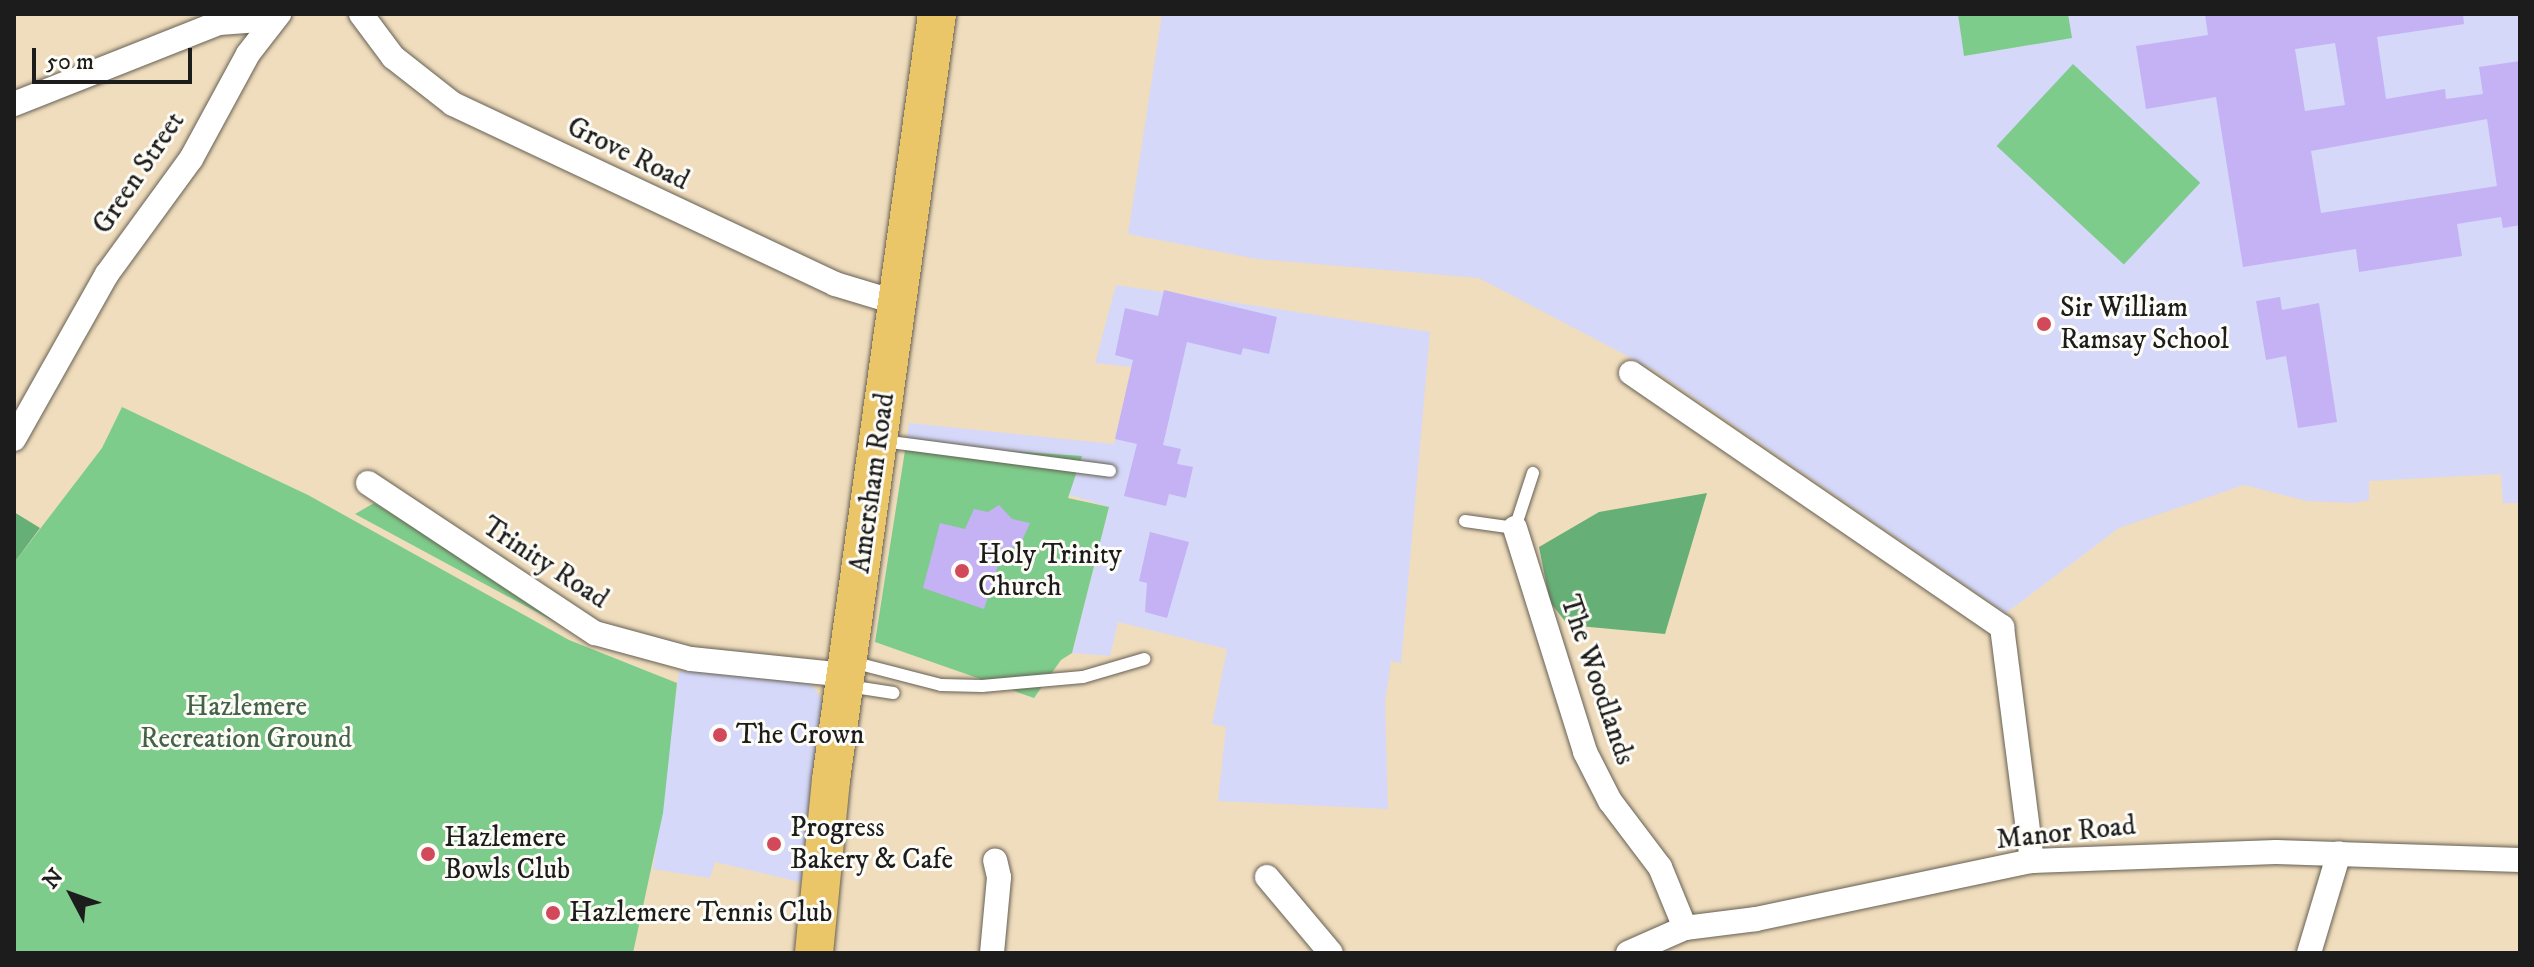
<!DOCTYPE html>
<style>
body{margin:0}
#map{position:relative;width:2534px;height:967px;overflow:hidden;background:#f0ddbd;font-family:"IM FELL DW Pica",serif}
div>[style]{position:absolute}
.built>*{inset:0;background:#d5d8f9}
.green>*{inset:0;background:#7ecc8b;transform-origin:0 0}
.forest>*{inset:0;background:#66b077}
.building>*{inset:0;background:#c4b2f4}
.roads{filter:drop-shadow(0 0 2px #666054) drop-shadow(0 0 2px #666054)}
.service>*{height:12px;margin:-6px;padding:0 6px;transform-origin:6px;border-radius:6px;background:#fff}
.minor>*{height:24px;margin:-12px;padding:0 12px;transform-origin:12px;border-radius:12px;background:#fff}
.primary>*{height:38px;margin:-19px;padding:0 19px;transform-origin:19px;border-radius:19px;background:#eac669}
.dots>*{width:22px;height:22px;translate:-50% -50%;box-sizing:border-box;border:4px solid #fdfcf7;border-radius:50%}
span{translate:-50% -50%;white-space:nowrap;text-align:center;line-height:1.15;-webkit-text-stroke:6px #fdfcf7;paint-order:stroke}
.street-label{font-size:28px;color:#1c1c1c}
.poi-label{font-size:28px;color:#1c1c1c}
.left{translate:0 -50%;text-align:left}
.park-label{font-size:28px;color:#436248}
.frame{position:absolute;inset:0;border:16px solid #1c1c1c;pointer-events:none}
.north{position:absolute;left:32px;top:855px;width:80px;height:80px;-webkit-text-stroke:6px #fdfcf7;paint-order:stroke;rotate:311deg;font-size:22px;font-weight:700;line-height:32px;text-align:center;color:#1c1c1c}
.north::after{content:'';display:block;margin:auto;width:28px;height:36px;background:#1c1c1c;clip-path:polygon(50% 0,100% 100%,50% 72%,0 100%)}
.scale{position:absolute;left:32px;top:48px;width:160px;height:36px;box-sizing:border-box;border:4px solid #1c1c1c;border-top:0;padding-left:10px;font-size:24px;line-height:28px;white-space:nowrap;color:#1c1c1c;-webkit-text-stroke:6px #fdfcf7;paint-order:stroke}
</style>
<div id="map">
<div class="built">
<i style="clip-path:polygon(1162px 14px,2520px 14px,2520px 503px,2503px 503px,2501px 474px,2369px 481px,2369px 500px,2354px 503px,2307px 501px,2244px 485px,2119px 528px,2006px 613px,1656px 371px,1479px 278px,1257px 259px,1128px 234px)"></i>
<i style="clip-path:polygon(1116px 285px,1430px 332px,1401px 663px,1391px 661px,1385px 702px,1388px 809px,1218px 801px,1226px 727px,1212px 724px,1227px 649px,1118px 622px,1110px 656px,1072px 653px,1109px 507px,906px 444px,909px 423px,1114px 444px,1132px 367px,1095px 363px)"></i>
<i style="clip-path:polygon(679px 671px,808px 678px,830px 713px,804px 883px,715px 862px,710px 878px,653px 869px)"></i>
</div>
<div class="green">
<i style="clip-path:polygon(1958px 14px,2068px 14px,2072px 38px,1964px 56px)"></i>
<i style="left:2073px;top:64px;width:174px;height:112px;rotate:43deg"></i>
<i style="clip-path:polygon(122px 407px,308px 495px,569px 640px,677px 683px,663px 813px,633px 953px,14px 953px,14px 563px,102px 448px)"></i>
<i style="clip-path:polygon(906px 444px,1082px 456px,1068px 498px,1109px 507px,1072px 653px,1061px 660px,1034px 698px,875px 642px)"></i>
<i style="clip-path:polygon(374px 503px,521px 593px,594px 643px,355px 514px)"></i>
</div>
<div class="forest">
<i style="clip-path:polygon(1707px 493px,1665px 634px,1568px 625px,1550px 602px,1539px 547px,1599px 512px)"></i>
<i style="clip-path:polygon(14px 512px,40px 528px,14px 563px)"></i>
</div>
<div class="building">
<i style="clip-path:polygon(evenodd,2205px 14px,2463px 14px,2464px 24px,2377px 37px,2386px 99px,2445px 89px,2446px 99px,2483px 94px,2479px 67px,2520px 61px,2520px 225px,2503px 228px,2501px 217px,2457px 224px,2462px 256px,2359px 272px,2356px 249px,2243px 267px,2216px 97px,2146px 109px,2136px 46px,2208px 35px,2205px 14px,2335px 43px,2345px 105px,2305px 111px,2295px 49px,2335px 43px,2205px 14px,2487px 119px,2497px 186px,2321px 213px,2311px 151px,2487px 119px)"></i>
<i style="clip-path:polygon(1164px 290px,1277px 317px,1269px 354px,1243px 348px,1241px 355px,1187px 342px,1163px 445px,1181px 449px,1177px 464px,1193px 467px,1186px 498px,1169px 494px,1166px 506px,1124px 496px,1137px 444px,1115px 439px,1133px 360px,1115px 355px,1125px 308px,1158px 316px)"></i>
<i style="clip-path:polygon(2280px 297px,2282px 310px,2319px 303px,2337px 422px,2298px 428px,2286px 356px,2266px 360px,2256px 301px)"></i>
<i style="clip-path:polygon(999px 505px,1012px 519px,1030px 523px,1021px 543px,1002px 553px,984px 609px,923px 588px,940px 523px,965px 529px,974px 509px,988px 512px)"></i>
<i style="clip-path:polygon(1150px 532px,1189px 542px,1167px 618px,1145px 612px,1147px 583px,1139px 581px)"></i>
</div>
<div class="roads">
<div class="service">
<i style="left:883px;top:441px;width:229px;rotate:7.5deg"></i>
<i style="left:1465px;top:521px;width:50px;rotate:8deg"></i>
<i style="left:1515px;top:528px;width:58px;rotate:-71.9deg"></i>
<i style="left:852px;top:662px;width:92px;rotate:14.5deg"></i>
<i style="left:941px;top:685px;width:41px;rotate:1.4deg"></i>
<i style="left:982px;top:686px;width:101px;rotate:-5.1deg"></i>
<i style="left:1083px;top:677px;width:64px;rotate:-16.4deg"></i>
<i style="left:848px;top:686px;width:46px;rotate:8.8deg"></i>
</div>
<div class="minor">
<i style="left:361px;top:14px;width:54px;rotate:53.3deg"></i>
<i style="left:393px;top:57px;width:76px;rotate:38.1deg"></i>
<i style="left:453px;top:104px;width:422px;rotate:25.2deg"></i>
<i style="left:835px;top:284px;width:66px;rotate:16.8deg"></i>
<i style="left:14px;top:104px;width:220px;rotate:-21.6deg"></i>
<i style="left:219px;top:23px;width:54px;rotate:-4.2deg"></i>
<i style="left:1631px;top:373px;width:450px;rotate:34.4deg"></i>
<i style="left:2002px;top:627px;width:236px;rotate:82.7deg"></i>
<i style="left:14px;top:439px;width:189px;rotate:-60.6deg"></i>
<i style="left:107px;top:274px;width:142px;rotate:-53.9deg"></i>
<i style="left:191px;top:159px;width:119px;rotate:-61.5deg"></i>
<i style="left:248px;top:54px;width:51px;rotate:-52.2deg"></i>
<i style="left:368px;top:483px;width:272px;rotate:33.5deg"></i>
<i style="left:595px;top:633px;width:99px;rotate:15.2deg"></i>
<i style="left:691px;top:659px;width:157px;rotate:5.9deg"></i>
<i style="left:1515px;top:528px;width:235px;rotate:72.6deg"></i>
<i style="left:1585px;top:752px;width:55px;rotate:63deg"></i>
<i style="left:1610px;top:801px;width:83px;rotate:52.9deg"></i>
<i style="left:1660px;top:867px;width:66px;rotate:67.7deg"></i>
<i style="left:1267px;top:877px;width:99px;rotate:49.9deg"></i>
<i style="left:992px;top:953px;width:76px;rotate:-84.7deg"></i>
<i style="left:999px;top:877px;width:17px;rotate:-103deg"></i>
<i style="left:1628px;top:953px;width:62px;rotate:-23.7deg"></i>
<i style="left:1685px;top:928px;width:72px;rotate:-7.2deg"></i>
<i style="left:1756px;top:919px;width:282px;rotate:-11.9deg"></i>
<i style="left:2032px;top:861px;width:244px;rotate:-2.1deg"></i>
<i style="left:2276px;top:852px;width:244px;rotate:1.9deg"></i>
<i style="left:2309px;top:953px;width:104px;rotate:-73.3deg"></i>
</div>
<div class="primary">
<i style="left:814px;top:953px;width:174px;rotate:-84.4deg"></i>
<i style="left:831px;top:780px;width:773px;rotate:-82.12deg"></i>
</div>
</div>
<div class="dots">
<i style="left:2044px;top:324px;background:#d1495b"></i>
<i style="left:962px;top:571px;background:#d1495b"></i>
<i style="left:720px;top:735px;background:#d1495b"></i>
<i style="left:774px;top:844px;background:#d1495b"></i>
<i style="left:428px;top:854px;background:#d1495b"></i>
<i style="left:553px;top:913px;background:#d1495b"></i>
</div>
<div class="street-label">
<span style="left:628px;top:154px;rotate:26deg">Grove Road</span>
<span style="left:139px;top:173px;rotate:-56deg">Green Street</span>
<span style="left:873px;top:483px;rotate:-82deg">Amersham Road</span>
<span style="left:545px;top:563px;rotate:33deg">Trinity Road</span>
<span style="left:1597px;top:680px;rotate:71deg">The Woodlands</span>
<span style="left:2066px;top:833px;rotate:-6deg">Manor Road</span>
</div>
<div class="poi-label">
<span class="left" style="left:2060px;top:324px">Sir William<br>Ramsay School</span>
<span class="left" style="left:978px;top:571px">Holy Trinity<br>Church</span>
<span class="left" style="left:736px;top:735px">The Crown</span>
<span class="left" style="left:790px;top:844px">Progress<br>Bakery &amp; Cafe</span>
<span class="left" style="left:444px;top:854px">Hazlemere<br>Bowls Club</span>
<span class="left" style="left:569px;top:913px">Hazlemere Tennis Club</span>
</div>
<div class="park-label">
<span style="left:246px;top:723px">Hazlemere<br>Recreation Ground</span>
</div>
<div class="frame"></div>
<div class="north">N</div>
<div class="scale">50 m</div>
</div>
